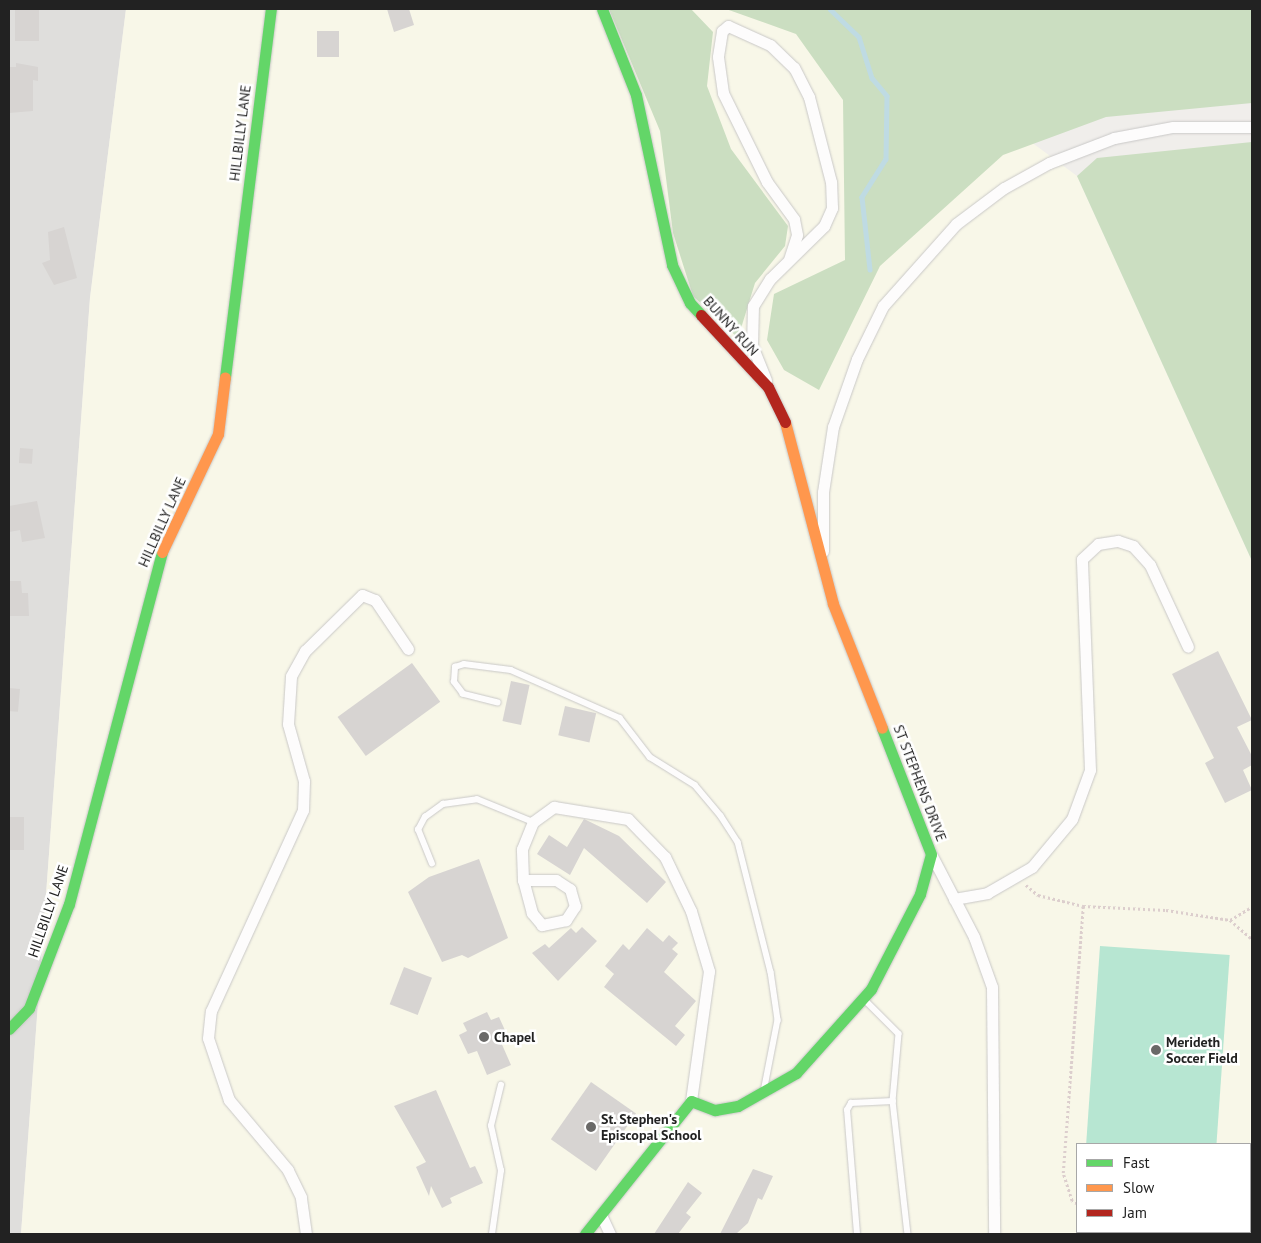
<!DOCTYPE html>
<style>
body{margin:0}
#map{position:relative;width:1261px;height:1243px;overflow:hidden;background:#f0eeeb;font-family:"PT Sans",sans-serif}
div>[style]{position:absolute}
.residential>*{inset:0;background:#dfdedc}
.education>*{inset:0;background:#f8f7e8}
.forest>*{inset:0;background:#cbdec1}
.pitch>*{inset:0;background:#b7e6d2;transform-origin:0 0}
.stream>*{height:4.5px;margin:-2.25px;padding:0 2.25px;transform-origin:2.25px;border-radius:2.25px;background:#bfdbe3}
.building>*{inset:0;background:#d7d4d2;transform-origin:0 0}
.path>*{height:2.5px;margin-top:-1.25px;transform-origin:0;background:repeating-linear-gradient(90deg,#dccecd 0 2.5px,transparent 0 5px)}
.roads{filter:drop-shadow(0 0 1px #c9c8c7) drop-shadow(0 0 1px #c9c8c7)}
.lane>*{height:5.5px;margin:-2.75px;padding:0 2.75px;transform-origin:2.75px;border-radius:2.75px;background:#fdfcfc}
.street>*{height:11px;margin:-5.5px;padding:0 5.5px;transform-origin:5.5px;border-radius:5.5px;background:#fdfcfc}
.fast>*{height:11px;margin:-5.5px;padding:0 5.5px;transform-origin:5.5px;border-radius:5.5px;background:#63d668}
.slow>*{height:11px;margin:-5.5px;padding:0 5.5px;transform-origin:5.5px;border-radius:5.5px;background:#ff974d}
.jam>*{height:11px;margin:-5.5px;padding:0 5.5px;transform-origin:5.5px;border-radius:5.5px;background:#b3261e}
.dots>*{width:14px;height:14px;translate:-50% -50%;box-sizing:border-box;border:2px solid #fff;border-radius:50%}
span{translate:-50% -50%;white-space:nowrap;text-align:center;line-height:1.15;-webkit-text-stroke:5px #fff;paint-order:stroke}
.street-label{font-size:14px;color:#222}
.poi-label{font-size:14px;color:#222;font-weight:700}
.left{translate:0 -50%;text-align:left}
.frame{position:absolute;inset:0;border:10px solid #222;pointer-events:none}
.legend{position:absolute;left:1076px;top:1143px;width:175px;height:90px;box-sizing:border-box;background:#fff;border:1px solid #a7a7a7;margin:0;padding:6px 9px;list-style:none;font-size:15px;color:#222}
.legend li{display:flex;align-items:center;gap:10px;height:25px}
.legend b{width:25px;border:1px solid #a7a7a7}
</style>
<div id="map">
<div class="residential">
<i style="clip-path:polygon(9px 9px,126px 9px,90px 298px,21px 1234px,9px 1234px)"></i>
</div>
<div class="education">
<i style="clip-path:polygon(evenodd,126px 9px,852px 9px,1077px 176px,1252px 561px,1252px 1234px,21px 1234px,90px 298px,126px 9px,1077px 1144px,1250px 1144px,1250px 1232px,1077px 1232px,1077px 1144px)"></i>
</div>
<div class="forest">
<i style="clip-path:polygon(609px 9px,691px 9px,713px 32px,707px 86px,731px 149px,788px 226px,785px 246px,755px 283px,738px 338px,693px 296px,673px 233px,660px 131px)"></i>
<i style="clip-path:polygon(726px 9px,1252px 9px,1252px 103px,1106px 117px,1003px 155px,880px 266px,819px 390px,784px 370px,767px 340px,774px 294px,845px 260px,843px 100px,796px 34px)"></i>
<i style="clip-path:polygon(1252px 142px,1252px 561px,1077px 176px,1097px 158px)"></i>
</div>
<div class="pitch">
<i style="left:1100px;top:946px;width:130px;height:199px;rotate:4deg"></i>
</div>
<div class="stream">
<i style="left:830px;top:9px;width:40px;rotate:44deg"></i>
<i style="left:859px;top:37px;width:43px;rotate:72.4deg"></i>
<i style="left:872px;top:78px;width:23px;rotate:50deg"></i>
<i style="left:887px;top:96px;width:63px;rotate:90.9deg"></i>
<i style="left:886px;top:159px;width:45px;rotate:122.3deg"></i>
<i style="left:862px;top:197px;width:73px;rotate:83.7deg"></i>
</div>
<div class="building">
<i style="left:15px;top:9px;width:24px;height:32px"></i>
<i style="clip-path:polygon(387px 9px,409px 9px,414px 25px,394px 32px)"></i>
<i style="left:317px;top:31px;width:22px;height:26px"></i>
<i style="clip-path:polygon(16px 63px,38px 67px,38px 81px,33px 80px,33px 111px,9px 113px,9px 67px,16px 67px)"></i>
<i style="clip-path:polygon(64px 227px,77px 278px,54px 285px,42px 263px,50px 260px,48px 232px)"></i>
<i style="left:20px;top:448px;width:13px;height:15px;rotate:4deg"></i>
<i style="clip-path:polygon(37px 501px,45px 538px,22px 542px,20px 530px,9px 532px,9px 506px)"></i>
<i style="clip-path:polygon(9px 581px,21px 581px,22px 593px,28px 593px,29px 616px,9px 616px)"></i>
<i style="clip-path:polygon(1218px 651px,1252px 720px,1237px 727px,1252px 756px,1252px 765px,1243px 770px,1252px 790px,1225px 803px,1205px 763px,1214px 758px,1172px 674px)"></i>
<i style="left:412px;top:663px;width:48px;height:92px;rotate:54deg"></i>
<i style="left:511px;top:681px;width:19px;height:41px;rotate:12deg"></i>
<i style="left:9px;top:688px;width:11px;height:23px;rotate:5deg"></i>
<i style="left:565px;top:706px;width:32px;height:30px;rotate:13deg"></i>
<i style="left:9px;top:817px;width:15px;height:33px"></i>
<i style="clip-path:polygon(584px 819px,619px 836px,666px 882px,647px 903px,584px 848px,570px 875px,537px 854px,549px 835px,567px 847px)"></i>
<i style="clip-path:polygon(479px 859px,508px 938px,468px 958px,462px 955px,442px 962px,408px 892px,429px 877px)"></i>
<i style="clip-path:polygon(582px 927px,597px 941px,558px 981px,532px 953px,545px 944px,549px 948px,571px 928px,576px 933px)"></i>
<i style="clip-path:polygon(647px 928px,663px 942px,669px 935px,678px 943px,672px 949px,678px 954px,664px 972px,696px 1001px,675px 1026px,685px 1035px,676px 1046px,604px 987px,614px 974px,605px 966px,623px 944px,629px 950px)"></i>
<i style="left:404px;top:967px;width:30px;height:40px;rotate:21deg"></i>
<i style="clip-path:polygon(487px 1012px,491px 1020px,499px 1017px,508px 1037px,500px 1040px,511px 1065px,487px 1075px,477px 1051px,468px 1054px,459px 1035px,467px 1031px,463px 1023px)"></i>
<i style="left:591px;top:1082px;width:55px;height:70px;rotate:35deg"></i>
<i style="clip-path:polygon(436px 1090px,470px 1168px,475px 1166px,483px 1183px,450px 1198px,452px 1203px,442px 1208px,431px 1186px,429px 1196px,416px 1167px,426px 1162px,394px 1106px)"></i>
<i style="clip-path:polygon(753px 1169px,773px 1176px,762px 1200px,758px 1198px,748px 1223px,736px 1234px,720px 1234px)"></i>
<i style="clip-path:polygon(688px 1182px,702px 1193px,686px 1213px,691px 1217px,678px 1234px,654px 1234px)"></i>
</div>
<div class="path">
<i style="left:1026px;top:885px;width:16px;rotate:40deg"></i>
<i style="left:1038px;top:895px;width:46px;rotate:13.7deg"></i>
<i style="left:1083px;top:906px;width:83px;rotate:2.8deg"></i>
<i style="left:1166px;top:910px;width:65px;rotate:8.9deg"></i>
<i style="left:1230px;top:920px;width:29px;rotate:41deg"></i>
<i style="left:1230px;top:920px;width:26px;rotate:-31deg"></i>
<i style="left:1077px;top:1204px;width:6px;rotate:-149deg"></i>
<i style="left:1072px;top:1201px;width:29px;rotate:-108deg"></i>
<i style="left:1063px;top:1173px;width:268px;rotate:-85.7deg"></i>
<i style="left:1250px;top:1206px;width:9px;rotate:-77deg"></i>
<i style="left:1250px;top:1221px;width:2px"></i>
</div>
<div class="roads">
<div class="lane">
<i style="left:498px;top:703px;width:36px;rotate:-166deg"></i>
<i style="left:463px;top:694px;width:15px;rotate:-127deg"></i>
<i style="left:454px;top:682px;width:15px;rotate:-86deg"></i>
<i style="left:455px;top:667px;width:9px;rotate:-18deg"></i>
<i style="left:464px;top:664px;width:47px;rotate:7.3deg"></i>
<i style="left:511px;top:670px;width:119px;rotate:23.8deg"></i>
<i style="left:620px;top:718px;width:49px;rotate:52.4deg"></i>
<i style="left:650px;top:757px;width:53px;rotate:31.9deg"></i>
<i style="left:695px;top:785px;width:40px;rotate:50deg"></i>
<i style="left:721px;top:816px;width:31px;rotate:57deg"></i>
<i style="left:738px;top:842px;width:134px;rotate:75.8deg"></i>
<i style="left:771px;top:972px;width:49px;rotate:81.7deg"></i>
<i style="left:778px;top:1020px;width:68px;rotate:101deg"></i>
<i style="left:432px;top:864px;width:37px;rotate:-112deg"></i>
<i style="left:418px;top:830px;width:15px;rotate:-62deg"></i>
<i style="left:425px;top:817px;width:22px;rotate:-36deg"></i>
<i style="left:443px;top:804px;width:34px;rotate:-8deg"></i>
<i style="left:477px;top:799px;width:61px;rotate:22.3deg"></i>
<i style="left:864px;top:999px;width:49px;rotate:45deg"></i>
<i style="left:899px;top:1034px;width:67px;rotate:95.1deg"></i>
<i style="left:893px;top:1101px;width:134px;rotate:83.6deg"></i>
<i style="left:492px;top:1234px;width:64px;rotate:-81.9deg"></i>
<i style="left:501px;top:1171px;width:46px;rotate:-102.5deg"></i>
<i style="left:491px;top:1126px;width:42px;rotate:-76.3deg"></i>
<i style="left:857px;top:1234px;width:124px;rotate:-94.6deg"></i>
<i style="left:847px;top:1110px;width:8px;rotate:-60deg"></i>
<i style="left:851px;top:1103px;width:42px;rotate:-2.7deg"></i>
</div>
<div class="street">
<i style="left:766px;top:380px;width:37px;rotate:-112deg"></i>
<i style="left:752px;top:346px;width:40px;rotate:-88.6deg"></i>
<i style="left:753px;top:306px;width:32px;rotate:-58deg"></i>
<i style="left:770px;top:279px;width:76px;rotate:-44.5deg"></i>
<i style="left:824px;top:226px;width:20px;rotate:-66deg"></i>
<i style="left:832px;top:208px;width:26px;rotate:-92deg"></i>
<i style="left:831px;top:182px;width:88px;rotate:-104.5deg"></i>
<i style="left:809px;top:97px;width:33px;rotate:-117deg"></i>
<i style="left:794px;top:68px;width:33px;rotate:-136deg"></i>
<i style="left:770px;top:45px;width:46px;rotate:-155.7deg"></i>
<i style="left:728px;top:26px;width:8px;rotate:140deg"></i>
<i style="left:722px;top:31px;width:26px;rotate:99deg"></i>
<i style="left:718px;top:57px;width:36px;rotate:82deg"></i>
<i style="left:723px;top:93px;width:99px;rotate:63.7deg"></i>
<i style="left:767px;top:182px;width:46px;rotate:53.9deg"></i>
<i style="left:794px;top:219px;width:16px;rotate:79deg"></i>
<i style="left:797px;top:235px;width:25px;rotate:108deg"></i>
<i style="left:823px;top:551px;width:59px;rotate:-90deg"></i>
<i style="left:823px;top:492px;width:66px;rotate:-81.3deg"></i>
<i style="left:833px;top:427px;width:72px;rotate:-70.6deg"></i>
<i style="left:857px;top:359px;width:59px;rotate:-63.9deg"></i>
<i style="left:883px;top:306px;width:110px;rotate:-48.3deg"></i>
<i style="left:956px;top:224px;width:60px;rotate:-36.9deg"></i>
<i style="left:1004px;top:188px;width:51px;rotate:-29.1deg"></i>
<i style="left:1049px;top:163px;width:70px;rotate:-21deg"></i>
<i style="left:1114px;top:138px;width:60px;rotate:-10.6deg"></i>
<i style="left:1173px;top:127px;width:79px"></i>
<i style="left:931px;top:854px;width:93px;rotate:62.6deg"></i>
<i style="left:974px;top:937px;width:53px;rotate:70.2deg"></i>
<i style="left:992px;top:987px;width:247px;rotate:89.5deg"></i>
<i style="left:523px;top:880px;width:33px"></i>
<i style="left:556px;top:880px;width:17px;rotate:33deg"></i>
<i style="left:570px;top:889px;width:18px;rotate:74deg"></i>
<i style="left:575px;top:906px;width:17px;rotate:123deg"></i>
<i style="left:566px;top:920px;width:25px;rotate:168deg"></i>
<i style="left:542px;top:925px;width:16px;rotate:-130deg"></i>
<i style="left:532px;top:913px;width:34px;rotate:-105deg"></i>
<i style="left:523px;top:880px;width:31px;rotate:-92deg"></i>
<i style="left:522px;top:849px;width:29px;rotate:-68deg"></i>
<i style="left:533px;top:822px;width:26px;rotate:-36deg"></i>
<i style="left:554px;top:807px;width:75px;rotate:9.2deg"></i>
<i style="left:628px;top:819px;width:53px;rotate:45.8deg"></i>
<i style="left:665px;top:857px;width:60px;rotate:64.3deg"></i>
<i style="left:691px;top:911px;width:63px;rotate:73.3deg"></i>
<i style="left:709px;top:971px;width:131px;rotate:97.9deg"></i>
<i style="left:954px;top:899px;width:34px;rotate:-10deg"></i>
<i style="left:987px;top:893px;width:52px;rotate:-30deg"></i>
<i style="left:1032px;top:867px;width:62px;rotate:-50.2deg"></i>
<i style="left:1072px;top:819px;width:52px;rotate:-69.8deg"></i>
<i style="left:1090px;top:770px;width:211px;rotate:-92.2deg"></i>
<i style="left:1082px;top:559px;width:22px;rotate:-43deg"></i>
<i style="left:1098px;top:544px;width:20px;rotate:-9deg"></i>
<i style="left:1118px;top:541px;width:16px;rotate:18deg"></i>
<i style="left:1133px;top:546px;width:25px;rotate:48deg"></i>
<i style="left:1150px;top:565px;width:90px;rotate:65.1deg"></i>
<i style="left:602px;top:1217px;width:19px;rotate:65deg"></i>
<i style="left:306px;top:1234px;width:37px;rotate:-98deg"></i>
<i style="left:301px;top:1197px;width:30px;rotate:-116deg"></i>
<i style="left:288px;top:1170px;width:92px;rotate:-130.1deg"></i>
<i style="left:229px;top:1100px;width:65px;rotate:-108.7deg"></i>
<i style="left:208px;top:1038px;width:27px;rotate:-84deg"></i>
<i style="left:211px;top:1011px;width:221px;rotate:-65.4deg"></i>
<i style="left:303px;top:810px;width:29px;rotate:-88deg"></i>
<i style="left:304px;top:781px;width:59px;rotate:-105.7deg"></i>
<i style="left:288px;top:724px;width:48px;rotate:-86.4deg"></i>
<i style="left:291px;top:676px;width:29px;rotate:-61deg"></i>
<i style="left:305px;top:651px;width:80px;rotate:-44.5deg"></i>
<i style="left:362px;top:595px;width:14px;rotate:21deg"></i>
<i style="left:375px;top:600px;width:59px;rotate:56deg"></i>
</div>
<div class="fast">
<i style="left:602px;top:9px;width:92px;rotate:68.4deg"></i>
<i style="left:636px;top:95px;width:174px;rotate:78deg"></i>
<i style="left:672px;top:265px;width:42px;rotate:64.7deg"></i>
<i style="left:690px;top:303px;width:16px;rotate:47deg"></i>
<i style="left:225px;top:377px;width:371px;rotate:-82.9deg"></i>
<i style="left:9px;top:1029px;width:29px;rotate:-46deg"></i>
<i style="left:29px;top:1008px;width:111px;rotate:-69deg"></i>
<i style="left:69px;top:904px;width:364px;rotate:-75.2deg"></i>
<i style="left:585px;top:1234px;width:170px;rotate:-51.4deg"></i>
<i style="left:691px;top:1101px;width:26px;rotate:21deg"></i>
<i style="left:715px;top:1110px;width:23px;rotate:-10deg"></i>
<i style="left:738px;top:1106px;width:67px;rotate:-29.6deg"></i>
<i style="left:796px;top:1073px;width:113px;rotate:-48.2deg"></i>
<i style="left:871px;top:989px;width:107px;rotate:-62.7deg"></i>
<i style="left:920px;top:894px;width:41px;rotate:-74.6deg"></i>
<i style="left:931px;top:854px;width:135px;rotate:-111.3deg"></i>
</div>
<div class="slow">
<i style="left:785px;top:422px;width:188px;rotate:75.2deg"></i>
<i style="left:833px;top:604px;width:133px;rotate:68.4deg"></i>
<i style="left:162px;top:552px;width:131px;rotate:-64.6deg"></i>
<i style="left:218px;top:434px;width:57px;rotate:-83deg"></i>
</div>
<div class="jam">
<i style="left:701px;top:315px;width:98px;rotate:47.1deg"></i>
<i style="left:768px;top:387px;width:39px;rotate:64deg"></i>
</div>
</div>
<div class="dots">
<i style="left:484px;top:1037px;background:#6a6968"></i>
<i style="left:1156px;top:1050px;background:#6a6968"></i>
<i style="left:591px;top:1127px;background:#6a6968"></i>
</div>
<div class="street-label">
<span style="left:240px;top:133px;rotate:-83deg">HILLBILLY LANE</span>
<span style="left:731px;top:326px;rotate:48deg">BUNNY RUN</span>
<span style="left:162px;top:522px;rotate:-66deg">HILLBILLY LANE</span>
<span style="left:920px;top:783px;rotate:69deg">ST STEPHENS DRIVE</span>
<span style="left:48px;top:911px;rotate:-71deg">HILLBILLY LANE</span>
</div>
<div class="poi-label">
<span class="left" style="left:494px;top:1037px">Chapel</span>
<span class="left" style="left:1166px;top:1050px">Merideth<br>Soccer Field</span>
<span class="left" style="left:601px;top:1127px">St. Stephen's<br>Episcopal School</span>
</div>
<div class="frame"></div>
<ul class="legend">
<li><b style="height:6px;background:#63d668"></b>Fast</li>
<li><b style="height:6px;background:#ff974d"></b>Slow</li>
<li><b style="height:6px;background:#b3261e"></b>Jam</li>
</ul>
</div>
